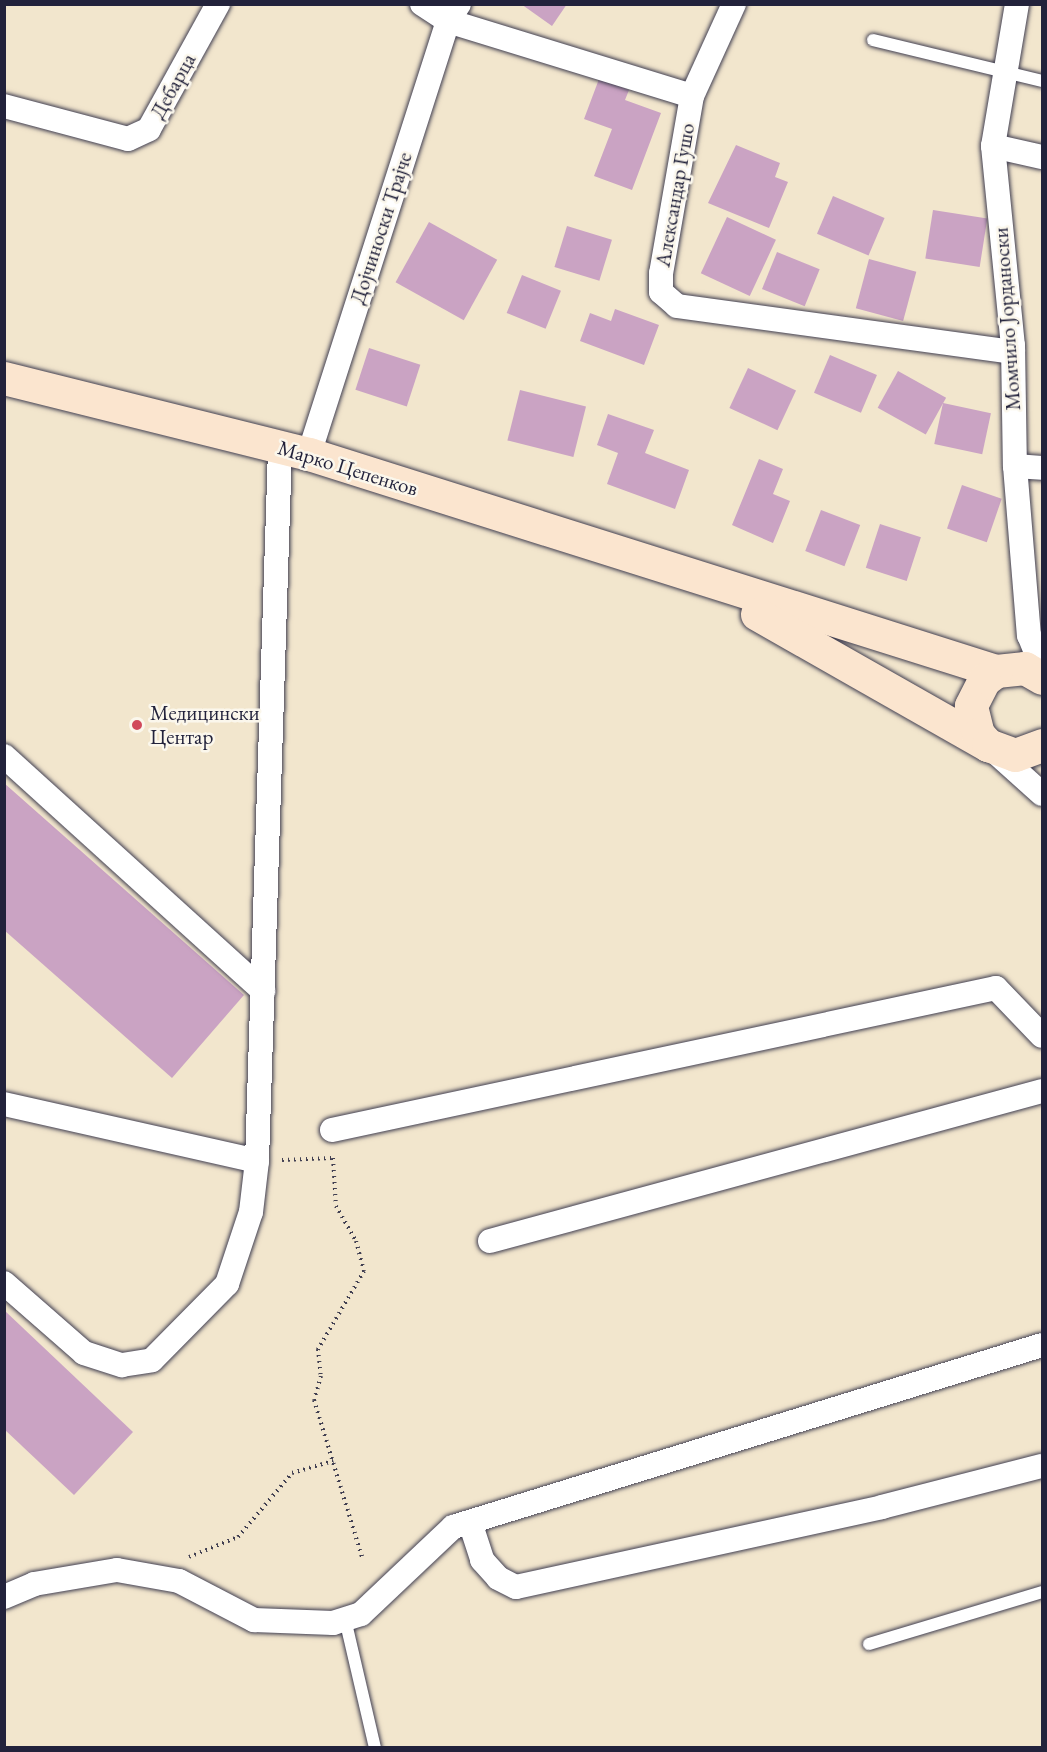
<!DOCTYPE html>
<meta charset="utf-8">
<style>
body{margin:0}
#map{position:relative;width:1047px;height:1752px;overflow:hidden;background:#f2e6cd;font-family:"EB Garamond",serif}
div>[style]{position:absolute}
.building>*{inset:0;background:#caa3c3;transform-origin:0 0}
.path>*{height:4px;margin-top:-2px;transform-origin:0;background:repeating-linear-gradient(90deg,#413f51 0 1.5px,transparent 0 6px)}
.roads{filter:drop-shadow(0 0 2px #413f51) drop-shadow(0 0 2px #413f51)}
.lane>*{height:12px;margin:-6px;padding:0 6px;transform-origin:6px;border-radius:6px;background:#fff}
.street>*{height:24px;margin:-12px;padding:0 12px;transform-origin:12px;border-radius:12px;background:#fff}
.secondary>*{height:33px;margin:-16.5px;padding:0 16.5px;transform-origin:16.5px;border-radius:16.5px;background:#fbe5cf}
.dots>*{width:16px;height:16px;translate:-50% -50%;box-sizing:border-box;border:3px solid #fbf7ec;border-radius:50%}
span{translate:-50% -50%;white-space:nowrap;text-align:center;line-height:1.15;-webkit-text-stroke:5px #fbf7ec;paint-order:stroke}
.street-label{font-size:21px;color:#22223b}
.poi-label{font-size:21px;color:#22223b}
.left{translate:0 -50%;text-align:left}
.frame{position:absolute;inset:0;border:6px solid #22223b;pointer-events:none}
</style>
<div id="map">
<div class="building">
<i style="clip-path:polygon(521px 4px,567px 4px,552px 26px)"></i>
<i style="clip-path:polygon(599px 79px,629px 90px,625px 100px,661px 113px,632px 190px,594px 176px,612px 129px,584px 119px)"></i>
<i style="clip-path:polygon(736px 145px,780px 163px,775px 177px,788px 182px,769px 228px,708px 203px)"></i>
<i style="left:833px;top:196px;width:56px;height:41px;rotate:23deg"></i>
<i style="left:933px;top:210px;width:55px;height:49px;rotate:9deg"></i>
<i style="left:727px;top:217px;width:54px;height:62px;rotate:25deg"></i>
<i style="left:429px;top:222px;width:78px;height:69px;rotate:29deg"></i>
<i style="left:567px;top:226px;width:47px;height:43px;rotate:17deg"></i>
<i style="left:777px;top:252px;width:46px;height:40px;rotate:22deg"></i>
<i style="left:869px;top:259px;width:49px;height:51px;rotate:15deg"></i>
<i style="left:522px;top:275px;width:42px;height:41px;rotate:22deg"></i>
<i style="clip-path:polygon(615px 309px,659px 325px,644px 365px,580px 341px,590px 313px,611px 321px)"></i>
<i style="left:369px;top:348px;width:54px;height:44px;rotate:18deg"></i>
<i style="left:830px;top:355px;width:51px;height:41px;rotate:23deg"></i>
<i style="left:748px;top:368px;width:53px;height:44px;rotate:25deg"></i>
<i style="left:898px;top:371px;width:55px;height:42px;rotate:29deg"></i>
<i style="left:520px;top:390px;width:68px;height:52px;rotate:14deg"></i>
<i style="left:943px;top:403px;width:49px;height:42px;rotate:12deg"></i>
<i style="clip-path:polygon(608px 414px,654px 430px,645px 453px,689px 470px,675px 509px,607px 484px,618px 453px,597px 445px)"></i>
<i style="clip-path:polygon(759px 459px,783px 469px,773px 494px,790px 501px,773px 543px,732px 525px)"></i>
<i style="left:962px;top:485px;width:42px;height:46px;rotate:19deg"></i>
<i style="left:821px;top:510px;width:42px;height:44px;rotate:21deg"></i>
<i style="left:880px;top:524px;width:43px;height:46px;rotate:18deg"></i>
<i style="clip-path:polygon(4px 783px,244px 995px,172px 1078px,4px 930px)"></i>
<i style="clip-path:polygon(4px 1310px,133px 1432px,74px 1495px,4px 1429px)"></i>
</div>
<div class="path">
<i style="left:333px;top:1158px;width:48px;rotate:86.4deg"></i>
<i style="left:336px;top:1206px;width:40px;rotate:60.3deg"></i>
<i style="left:356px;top:1241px;width:31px;rotate:75deg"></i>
<i style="left:364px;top:1271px;width:91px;rotate:120.5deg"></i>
<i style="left:318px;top:1349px;width:27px;rotate:84deg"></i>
<i style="left:321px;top:1376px;width:25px;rotate:106deg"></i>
<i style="left:314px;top:1400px;width:164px;rotate:73deg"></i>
<i style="left:282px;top:1160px;width:50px;rotate:-2.3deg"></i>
<i style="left:189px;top:1557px;width:53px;rotate:-22.2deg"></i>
<i style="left:238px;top:1537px;width:84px;rotate:-49.8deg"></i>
<i style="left:292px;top:1473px;width:43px;rotate:-16.3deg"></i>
</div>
<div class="roads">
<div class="lane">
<i style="left:873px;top:40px;width:174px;rotate:13.6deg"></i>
<i style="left:345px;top:1619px;width:132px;rotate:76.9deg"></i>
<i style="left:869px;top:1644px;width:181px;rotate:-16.7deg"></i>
</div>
<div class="street">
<i style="left:422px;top:4px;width:31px;rotate:33deg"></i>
<i style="left:448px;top:21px;width:255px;rotate:17.1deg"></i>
<i style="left:692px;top:96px;width:180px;rotate:99.9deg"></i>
<i style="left:661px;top:273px;width:19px;rotate:90deg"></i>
<i style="left:661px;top:292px;width:21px;rotate:41deg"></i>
<i style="left:677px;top:306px;width:339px;rotate:7.8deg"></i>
<i style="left:1017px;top:4px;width:144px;rotate:99.6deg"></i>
<i style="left:993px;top:146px;width:200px;rotate:84.3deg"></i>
<i style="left:1013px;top:345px;width:121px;rotate:89.1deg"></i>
<i style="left:1015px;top:466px;width:170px;rotate:85.3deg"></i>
<i style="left:1029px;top:635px;width:35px;rotate:68deg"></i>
<i style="left:692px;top:96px;width:101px;rotate:-65.5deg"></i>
<i style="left:4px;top:106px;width:128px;rotate:14.9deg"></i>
<i style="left:128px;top:139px;width:23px;rotate:-25deg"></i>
<i style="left:149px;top:129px;width:143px;rotate:-61.1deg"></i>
<i style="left:993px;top:146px;width:50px;rotate:12.7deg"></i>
<i style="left:309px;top:454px;width:455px;rotate:-72.2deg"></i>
<i style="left:448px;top:21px;width:20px;rotate:-57deg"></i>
<i style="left:1015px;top:466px;width:27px;rotate:4deg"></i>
<i style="left:992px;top:749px;width:67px;rotate:42deg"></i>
<i style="left:4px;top:756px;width:350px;rotate:42.2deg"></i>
<i style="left:4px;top:1104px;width:259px;rotate:12.7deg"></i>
<i style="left:257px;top:1161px;width:714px;rotate:-88.15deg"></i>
<i style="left:332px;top:1130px;width:679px;rotate:-12.07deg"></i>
<i style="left:996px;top:988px;width:66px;rotate:46.2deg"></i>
<i style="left:490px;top:1241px;width:572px;rotate:-15.2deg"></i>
<i style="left:4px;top:1283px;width:106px;rotate:41.2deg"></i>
<i style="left:84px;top:1353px;width:40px;rotate:18deg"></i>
<i style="left:122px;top:1365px;width:30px;rotate:-9deg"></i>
<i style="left:152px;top:1360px;width:107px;rotate:-45.4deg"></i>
<i style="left:227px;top:1284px;width:76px;rotate:-71.6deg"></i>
<i style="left:251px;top:1212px;width:51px;rotate:-83.3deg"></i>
<i style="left:470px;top:1522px;width:40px;rotate:72deg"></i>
<i style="left:482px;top:1560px;width:24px;rotate:48deg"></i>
<i style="left:498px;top:1578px;width:20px;rotate:27deg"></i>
<i style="left:516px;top:1587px;width:375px;rotate:-12.3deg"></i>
<i style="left:882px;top:1507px;width:165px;rotate:-14.4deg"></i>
<i style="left:4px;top:1597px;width:33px;rotate:-23deg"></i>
<i style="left:34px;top:1584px;width:84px;rotate:-9.6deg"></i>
<i style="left:117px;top:1570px;width:63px;rotate:10.1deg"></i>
<i style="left:179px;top:1581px;width:85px;rotate:27.5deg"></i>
<i style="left:254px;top:1620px;width:79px;rotate:2.2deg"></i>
<i style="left:333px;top:1623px;width:29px;rotate:-18deg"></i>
<i style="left:361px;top:1614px;width:127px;rotate:-43.4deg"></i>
<i style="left:453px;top:1527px;width:616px;rotate:-17.17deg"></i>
</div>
<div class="secondary">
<i style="left:4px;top:378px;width:314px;rotate:14deg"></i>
<i style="left:309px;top:454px;width:720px;rotate:17.53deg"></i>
<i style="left:757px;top:614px;width:266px;rotate:29.6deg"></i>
<i style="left:1042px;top:678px;width:20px;rotate:-150deg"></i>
<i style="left:1025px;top:668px;width:29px;rotate:174deg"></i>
<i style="left:996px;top:671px;width:15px;rotate:143deg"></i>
<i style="left:984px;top:680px;width:29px;rotate:117deg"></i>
<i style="left:971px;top:706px;width:29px;rotate:76deg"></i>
<i style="left:978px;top:734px;width:15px;rotate:48deg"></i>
<i style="left:988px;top:745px;width:29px;rotate:20deg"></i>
<i style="left:1015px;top:755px;width:29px;rotate:-20deg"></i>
</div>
</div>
<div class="dots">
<i style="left:137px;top:725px;background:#d1495b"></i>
</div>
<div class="street-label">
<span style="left:173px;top:86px;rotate:-61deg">Дебарца</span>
<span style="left:675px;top:195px;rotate:-80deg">Александар Гушо</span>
<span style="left:381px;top:228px;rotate:-72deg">Дојчиноски Трајче</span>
<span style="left:1007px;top:319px;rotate:-94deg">Момчило Јорданоски</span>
<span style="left:348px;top:468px;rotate:17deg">Марко Цепенков</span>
</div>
<div class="poi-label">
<span class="left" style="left:150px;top:725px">Медицински<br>Центар</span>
</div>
<div class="frame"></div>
</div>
